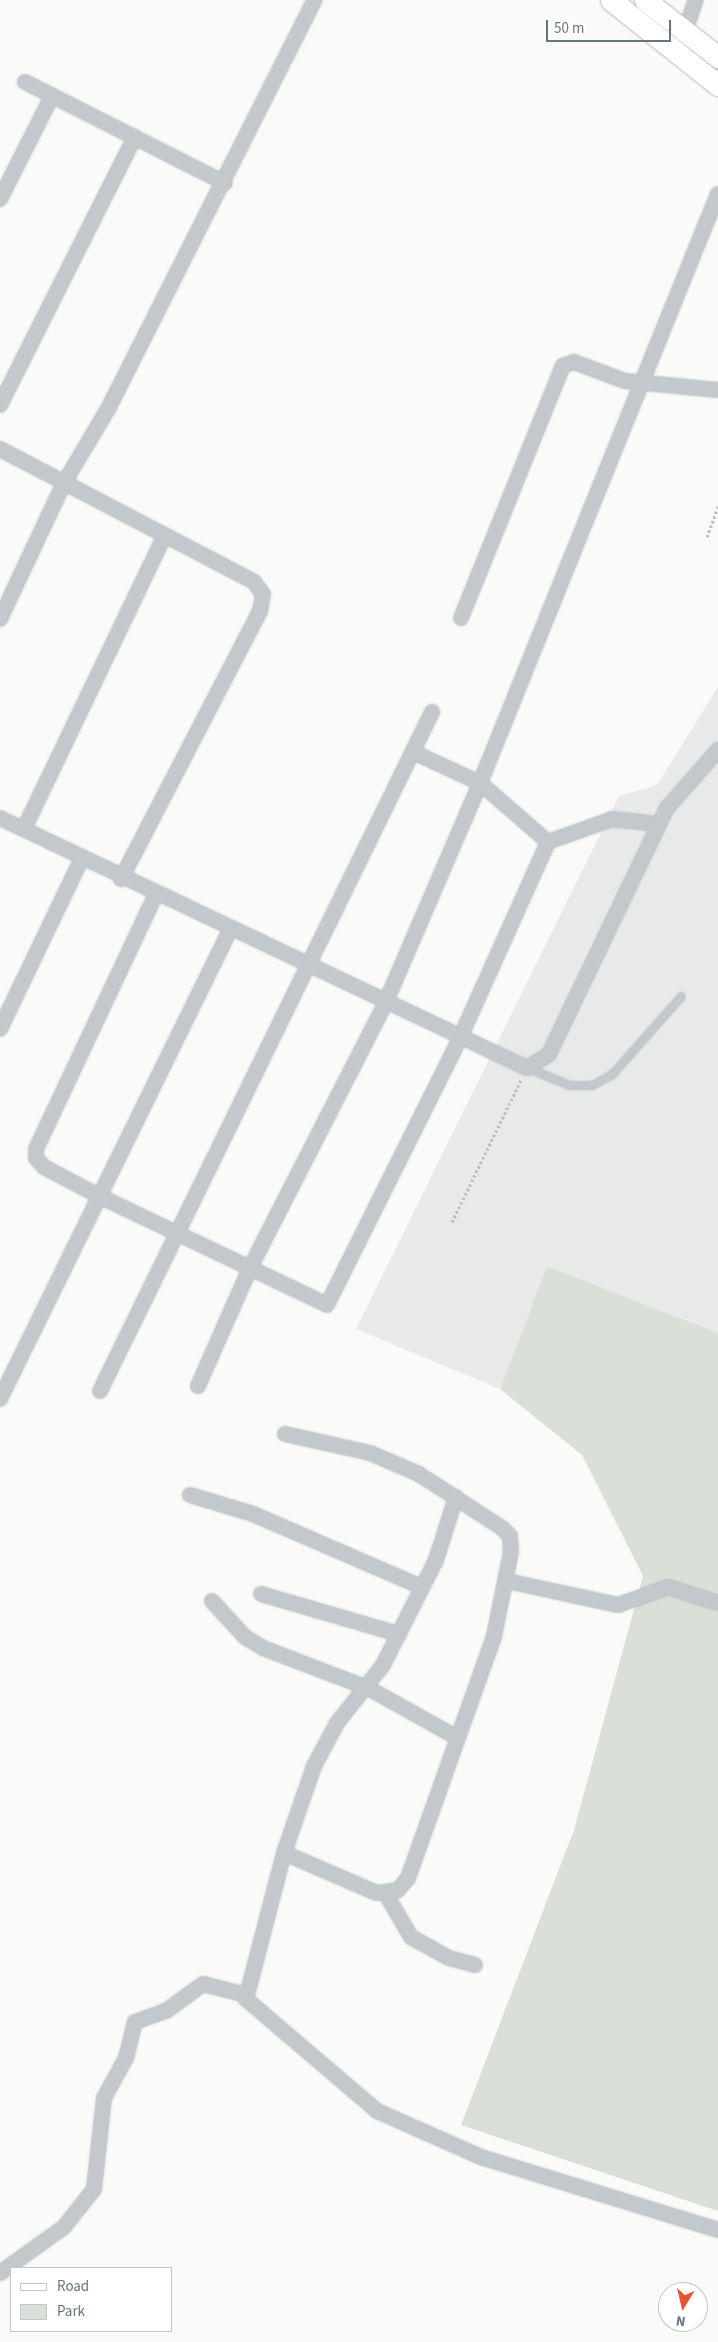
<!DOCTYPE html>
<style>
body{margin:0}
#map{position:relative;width:718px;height:2342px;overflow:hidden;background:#fafaf8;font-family:"Source Sans 3",sans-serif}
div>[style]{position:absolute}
.built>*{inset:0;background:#e8e9e9}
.green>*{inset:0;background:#dadfd7}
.path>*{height:3px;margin-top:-1.5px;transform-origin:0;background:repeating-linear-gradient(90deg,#bbbfc2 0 2.5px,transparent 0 5px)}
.roads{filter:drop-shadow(0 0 1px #b5babe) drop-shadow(0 0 1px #b5babe)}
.lane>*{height:7px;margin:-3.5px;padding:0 3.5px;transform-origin:3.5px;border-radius:3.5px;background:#c3c8cc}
.street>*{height:14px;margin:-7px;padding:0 7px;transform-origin:7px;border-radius:7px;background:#c3c8cc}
.primary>*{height:21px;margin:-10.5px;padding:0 10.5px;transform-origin:10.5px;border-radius:10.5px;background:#fff}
span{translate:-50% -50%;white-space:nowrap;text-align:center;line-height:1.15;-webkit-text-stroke:5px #fff;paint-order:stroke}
.legend{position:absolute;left:10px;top:2267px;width:162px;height:65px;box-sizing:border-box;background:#fff;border:1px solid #c1c8cd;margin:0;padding:6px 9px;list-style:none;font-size:15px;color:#657683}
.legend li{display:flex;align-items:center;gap:10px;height:25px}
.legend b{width:25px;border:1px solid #c1c8cd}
.north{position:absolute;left:658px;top:2282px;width:50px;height:50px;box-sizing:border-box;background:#fff;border:1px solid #c1c8cd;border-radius:50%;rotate:189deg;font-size:14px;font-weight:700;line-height:20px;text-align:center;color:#657683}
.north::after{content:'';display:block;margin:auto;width:18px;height:22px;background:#e4572e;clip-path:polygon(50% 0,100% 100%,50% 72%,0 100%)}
.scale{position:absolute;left:546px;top:20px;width:125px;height:22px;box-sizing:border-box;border:2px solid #657683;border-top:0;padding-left:6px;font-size:15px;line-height:18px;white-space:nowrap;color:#657683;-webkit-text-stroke:4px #fff;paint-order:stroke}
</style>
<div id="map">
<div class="built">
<i style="clip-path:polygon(718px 687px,718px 1333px,547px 1266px,500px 1389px,356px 1329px,619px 796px,657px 785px)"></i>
</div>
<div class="green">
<i style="clip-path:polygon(547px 1266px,718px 1333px,718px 2211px,461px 2125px,574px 1830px,643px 1576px,582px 1455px,500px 1389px)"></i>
</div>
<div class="path">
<i style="left:707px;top:537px;width:33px;rotate:-70deg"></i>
<i style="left:452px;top:1222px;width:158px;rotate:-64.1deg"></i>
</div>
<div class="roads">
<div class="lane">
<i style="left:528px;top:1068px;width:44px;rotate:22.5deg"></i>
<i style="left:569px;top:1085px;width:23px"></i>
<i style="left:592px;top:1085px;width:23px;rotate:-29deg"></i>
<i style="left:612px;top:1074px;width:104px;rotate:-48.5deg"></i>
</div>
<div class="street">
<i style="left:683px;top:37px;width:39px;rotate:-71deg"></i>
<i style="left:25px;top:82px;width:224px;rotate:26.8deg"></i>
<i style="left:0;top:199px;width:113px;rotate:-63.2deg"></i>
<i style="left:0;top:405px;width:300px;rotate:-63.3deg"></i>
<i style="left:0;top:449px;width:287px;rotate:27.6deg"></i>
<i style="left:254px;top:582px;width:15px;rotate:53deg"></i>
<i style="left:263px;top:594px;width:17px;rotate:100deg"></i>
<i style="left:260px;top:611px;width:302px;rotate:117.4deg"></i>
<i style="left:461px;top:618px;width:272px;rotate:-68deg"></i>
<i style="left:563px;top:366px;width:12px;rotate:-20deg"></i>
<i style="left:574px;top:362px;width:54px;rotate:20.4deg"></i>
<i style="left:625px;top:381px;width:93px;rotate:5.5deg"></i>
<i style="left:0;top:619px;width:150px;rotate:-64.8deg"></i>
<i style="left:64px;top:483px;width:86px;rotate:-59.3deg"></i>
<i style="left:108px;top:409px;width:458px;rotate:-63.2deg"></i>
<i style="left:413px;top:752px;width:74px;rotate:24.8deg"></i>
<i style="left:480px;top:783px;width:90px;rotate:40.9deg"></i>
<i style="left:0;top:818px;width:583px;rotate:25.38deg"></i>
<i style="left:527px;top:1068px;width:26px;rotate:-32deg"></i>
<i style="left:549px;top:1054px;width:273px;rotate:-64.4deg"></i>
<i style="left:667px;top:808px;width:77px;rotate:-48.7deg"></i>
<i style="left:24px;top:829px;width:326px;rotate:-64.4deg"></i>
<i style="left:156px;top:894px;width:282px;rotate:115.2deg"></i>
<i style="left:36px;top:1149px;width:9px;rotate:90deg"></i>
<i style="left:36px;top:1158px;width:12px;rotate:48deg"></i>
<i style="left:44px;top:1167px;width:64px;rotate:27.8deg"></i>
<i style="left:101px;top:1197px;width:250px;rotate:25.5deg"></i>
<i style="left:327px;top:1305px;width:298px;rotate:-63.5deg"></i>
<i style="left:460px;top:1038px;width:215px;rotate:-65.8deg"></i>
<i style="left:548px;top:842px;width:68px;rotate:-19.8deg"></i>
<i style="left:612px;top:819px;width:46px;rotate:6.2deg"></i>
<i style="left:0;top:1029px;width:190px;rotate:-64.4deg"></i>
<i style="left:198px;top:1386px;width:131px;rotate:-66.2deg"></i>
<i style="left:251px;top:1266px;width:294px;rotate:-62.9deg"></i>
<i style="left:385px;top:1004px;width:241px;rotate:-66.7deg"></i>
<i style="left:480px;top:783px;width:635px;rotate:-68deg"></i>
<i style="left:100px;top:1391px;width:756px;rotate:-63.94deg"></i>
<i style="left:0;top:1399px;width:525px;rotate:-63.87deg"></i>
<i style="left:190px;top:1495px;width:66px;rotate:16.8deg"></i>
<i style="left:253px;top:1514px;width:184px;rotate:23.4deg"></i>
<i style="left:456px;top:1497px;width:66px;rotate:107.6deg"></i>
<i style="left:436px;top:1560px;width:118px;rotate:116.8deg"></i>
<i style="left:383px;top:1665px;width:74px;rotate:128.4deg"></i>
<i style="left:337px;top:1723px;width:49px;rotate:118.1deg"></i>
<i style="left:314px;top:1766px;width:92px;rotate:109deg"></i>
<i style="left:284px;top:1853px;width:151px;rotate:104.6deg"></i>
<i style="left:246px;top:1999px;width:172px;rotate:40.5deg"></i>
<i style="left:377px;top:2111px;width:114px;rotate:23.9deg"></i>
<i style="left:481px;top:2157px;width:248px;rotate:17.1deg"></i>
<i style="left:507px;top:1581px;width:114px;rotate:12.2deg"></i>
<i style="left:618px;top:1605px;width:53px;rotate:-19.8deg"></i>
<i style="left:668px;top:1587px;width:52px;rotate:17.7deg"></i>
<i style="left:261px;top:1594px;width:144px;rotate:16.2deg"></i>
<i style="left:212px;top:1601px;width:49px;rotate:47.5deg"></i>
<i style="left:245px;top:1637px;width:21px;rotate:31deg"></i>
<i style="left:263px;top:1648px;width:112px;rotate:20.9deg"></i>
<i style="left:368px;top:1688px;width:103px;rotate:29.1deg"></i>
<i style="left:284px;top:1853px;width:101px;rotate:23.3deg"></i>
<i style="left:377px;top:1893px;width:21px;rotate:-8deg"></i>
<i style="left:398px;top:1890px;width:16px;rotate:-50deg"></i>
<i style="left:408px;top:1878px;width:257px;rotate:-70.4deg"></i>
<i style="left:494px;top:1636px;width:86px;rotate:-78.6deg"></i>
<i style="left:511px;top:1552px;width:16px;rotate:-94deg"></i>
<i style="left:510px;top:1536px;width:11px;rotate:-135deg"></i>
<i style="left:502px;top:1528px;width:99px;rotate:-147deg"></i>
<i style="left:419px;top:1474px;width:53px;rotate:-156.8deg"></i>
<i style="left:370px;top:1453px;width:87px;rotate:-167.4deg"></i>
<i style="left:386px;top:1894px;width:50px;rotate:59.8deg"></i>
<i style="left:411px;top:1937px;width:43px;rotate:28.9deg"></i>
<i style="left:449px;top:1958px;width:27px;rotate:15deg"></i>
<i style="left:0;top:2273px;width:79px;rotate:-35.7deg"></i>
<i style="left:64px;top:2227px;width:48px;rotate:-51.7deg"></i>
<i style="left:94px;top:2189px;width:92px;rotate:-83.7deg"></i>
<i style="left:104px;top:2098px;width:46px;rotate:-61.2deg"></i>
<i style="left:126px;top:2058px;width:37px;rotate:-76deg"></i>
<i style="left:135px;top:2022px;width:33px;rotate:-20deg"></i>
<i style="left:166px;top:2011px;width:46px;rotate:-36.1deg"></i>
<i style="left:203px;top:1984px;width:44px;rotate:14.3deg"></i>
</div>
<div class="primary">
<i style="left:611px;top:0;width:137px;rotate:38.5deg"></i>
<i style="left:645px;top:0;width:93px;rotate:38deg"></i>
</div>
</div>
<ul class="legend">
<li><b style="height:6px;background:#fff"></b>Road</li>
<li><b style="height:14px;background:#dadfd7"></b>Park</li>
</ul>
<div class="north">N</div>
<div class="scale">50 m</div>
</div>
